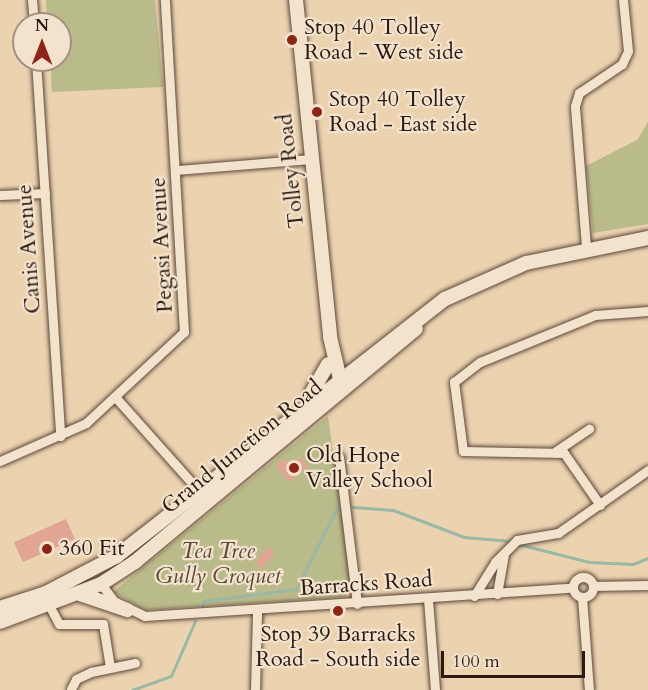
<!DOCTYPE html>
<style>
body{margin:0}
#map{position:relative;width:648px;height:690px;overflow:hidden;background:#ecd3b0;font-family:Cardo,serif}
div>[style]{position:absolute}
.green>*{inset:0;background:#babb8a}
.stream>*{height:3px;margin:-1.5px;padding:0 1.5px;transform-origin:1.5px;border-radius:1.5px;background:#9ab9a5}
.building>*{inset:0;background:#e2a594;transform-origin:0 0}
.roads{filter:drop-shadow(0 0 2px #5c483a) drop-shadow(0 0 2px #5c483a)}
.street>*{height:9px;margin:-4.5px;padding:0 4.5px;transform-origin:4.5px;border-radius:4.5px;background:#f3e2cc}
.street>.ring{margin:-4.5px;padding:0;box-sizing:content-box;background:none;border:9px solid #f3e2cc;border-radius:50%}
.secondary>*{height:14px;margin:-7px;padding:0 7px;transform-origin:7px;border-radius:7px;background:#f3e2cc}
.dots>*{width:16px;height:16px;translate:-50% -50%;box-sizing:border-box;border:3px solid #f3e2cc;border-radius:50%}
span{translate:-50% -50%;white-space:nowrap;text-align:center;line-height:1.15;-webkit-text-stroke:4.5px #f3e2cc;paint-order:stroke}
.poi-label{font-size:22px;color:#2c1a12}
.left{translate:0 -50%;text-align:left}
.street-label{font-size:22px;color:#2c1a12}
.park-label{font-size:22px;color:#574a36;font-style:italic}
.north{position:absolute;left:12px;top:12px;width:60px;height:60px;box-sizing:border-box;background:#f3e2cc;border:2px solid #a39282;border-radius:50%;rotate:0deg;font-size:16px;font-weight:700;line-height:24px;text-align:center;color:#2c1a12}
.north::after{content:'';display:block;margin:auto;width:21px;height:27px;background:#8f2418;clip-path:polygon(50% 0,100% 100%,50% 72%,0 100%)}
.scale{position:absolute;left:441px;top:651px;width:144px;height:27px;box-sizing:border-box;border:3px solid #2c1a12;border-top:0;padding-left:8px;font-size:18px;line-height:21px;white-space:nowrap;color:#2c1a12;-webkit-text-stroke:4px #f3e2cc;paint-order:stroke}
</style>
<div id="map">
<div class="green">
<i style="clip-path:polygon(46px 0,155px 0,163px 87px,52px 92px,50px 60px,60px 60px,60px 24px,47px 24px)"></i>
<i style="clip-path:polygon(648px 122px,648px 224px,593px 233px,586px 166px,637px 140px)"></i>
<i style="clip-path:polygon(328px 416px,351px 584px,345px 597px,146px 610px,113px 592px)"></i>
</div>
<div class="stream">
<i style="left:353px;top:507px;width:40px;rotate:4.3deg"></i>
<i style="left:393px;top:510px;width:76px;rotate:20.8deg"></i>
<i style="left:464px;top:537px;width:38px;rotate:5deg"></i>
<i style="left:502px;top:540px;width:90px;rotate:14.2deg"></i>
<i style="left:589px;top:562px;width:44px;rotate:2.6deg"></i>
<i style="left:633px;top:564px;width:16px;rotate:-22deg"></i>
<i style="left:202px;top:606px;width:5px;rotate:-68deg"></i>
<i style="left:204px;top:601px;width:93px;rotate:-7.4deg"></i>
<i style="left:296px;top:589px;width:91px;rotate:-63.2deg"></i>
<i style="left:132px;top:690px;width:41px;rotate:-19.7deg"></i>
<i style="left:171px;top:676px;width:60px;rotate:-66.4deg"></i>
</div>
<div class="building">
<i style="clip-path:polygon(300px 457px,308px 466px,290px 482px,276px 465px,284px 459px,290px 466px)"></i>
<i style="left:66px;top:519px;width:22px;height:57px;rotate:66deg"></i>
<i style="clip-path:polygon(268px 547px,274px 554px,261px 570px,256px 562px)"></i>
</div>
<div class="roads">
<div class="street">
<i style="left:32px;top:0;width:24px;rotate:85deg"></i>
<i style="left:36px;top:60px;width:377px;rotate:86.3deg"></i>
<i style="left:177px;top:170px;width:133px;rotate:-4.7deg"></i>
<i style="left:0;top:195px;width:45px;rotate:-2.5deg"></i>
<i style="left:586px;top:247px;width:141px;rotate:-94.5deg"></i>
<i style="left:575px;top:106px;width:14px;rotate:-73deg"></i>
<i style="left:579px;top:93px;width:52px;rotate:-34deg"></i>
<i style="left:622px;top:64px;width:14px;rotate:-65deg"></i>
<i style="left:628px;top:51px;width:51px;rotate:-95.6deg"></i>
<i style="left:117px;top:399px;width:123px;rotate:48.3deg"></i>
<i style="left:556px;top:451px;width:40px;rotate:-34deg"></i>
<i style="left:339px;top:457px;width:148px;rotate:83deg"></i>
<i style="left:0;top:461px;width:94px;rotate:-23.8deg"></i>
<i style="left:86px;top:423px;width:134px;rotate:-42.9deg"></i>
<i style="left:184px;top:332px;width:333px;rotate:-93.3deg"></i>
<i style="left:600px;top:505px;width:63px;rotate:-124.7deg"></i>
<i style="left:564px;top:453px;width:101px;rotate:-178.9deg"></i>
<i style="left:463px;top:451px;width:70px;rotate:-97.4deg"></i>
<i style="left:454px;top:382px;width:33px;rotate:-38deg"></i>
<i style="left:480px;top:362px;width:124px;rotate:-22.2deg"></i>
<i style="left:595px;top:315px;width:53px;rotate:-4.3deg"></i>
<i class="ring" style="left:573px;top:577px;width:11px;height:11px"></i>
<i style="left:101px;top:584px;width:21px;rotate:53deg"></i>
<i style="left:114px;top:601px;width:34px;rotate:26deg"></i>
<i style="left:145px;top:616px;width:428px;rotate:-3.8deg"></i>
<i style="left:593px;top:586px;width:55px;rotate:-1deg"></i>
<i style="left:497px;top:594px;width:41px;rotate:-80.1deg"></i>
<i style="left:474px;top:596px;width:40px;rotate:-58deg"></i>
<i style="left:495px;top:562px;width:31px;rotate:-45deg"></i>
<i style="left:517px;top:540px;width:42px;rotate:-9.7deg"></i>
<i style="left:558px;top:533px;width:110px;rotate:-35deg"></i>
<i style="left:582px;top:597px;width:93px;rotate:85.7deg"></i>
<i style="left:428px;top:599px;width:91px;rotate:85.6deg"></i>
<i style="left:50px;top:607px;width:19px;rotate:62deg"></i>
<i style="left:59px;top:624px;width:44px"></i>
<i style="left:103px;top:624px;width:44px;rotate:80.8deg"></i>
<i style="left:71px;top:689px;width:11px;rotate:-63deg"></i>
<i style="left:76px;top:679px;width:17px;rotate:-25deg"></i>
<i style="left:91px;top:672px;width:45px;rotate:-11.6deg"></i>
<i style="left:255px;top:690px;width:79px;rotate:-88.5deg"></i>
</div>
<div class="secondary">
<i style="left:296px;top:0;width:339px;rotate:84.2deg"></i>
<i style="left:330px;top:337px;width:43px;rotate:76.6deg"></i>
<i style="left:312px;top:392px;width:32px;rotate:-60deg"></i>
<i style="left:80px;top:594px;width:50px;rotate:18.8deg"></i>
<i style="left:0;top:608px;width:48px;rotate:-18.1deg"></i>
<i style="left:46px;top:593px;width:80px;rotate:-27.5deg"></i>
<i style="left:117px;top:556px;width:417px;rotate:-38.1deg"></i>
<i style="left:445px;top:299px;width:89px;rotate:-24deg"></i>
<i style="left:526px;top:263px;width:125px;rotate:-11.6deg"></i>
<i style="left:0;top:622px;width:108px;rotate:-20.6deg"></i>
<i style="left:101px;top:584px;width:40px;rotate:-32.9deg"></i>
<i style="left:135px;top:562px;width:365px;rotate:-39.7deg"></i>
</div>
</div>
<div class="dots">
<i style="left:292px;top:40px;background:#8f2418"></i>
<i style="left:317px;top:112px;background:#8f2418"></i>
<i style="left:294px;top:468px;background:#8f2418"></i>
<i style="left:47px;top:549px;background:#8f2418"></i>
<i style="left:338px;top:611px;background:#8f2418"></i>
</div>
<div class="poi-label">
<span class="left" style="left:304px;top:40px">Stop 40 Tolley<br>Road - West side</span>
<span class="left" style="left:329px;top:112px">Stop 40 Tolley<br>Road - East side</span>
<span class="left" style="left:306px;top:468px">Old Hope<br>Valley School</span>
<span class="left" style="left:59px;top:549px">360 Fit</span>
<span style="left:338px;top:647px">Stop 39 Barracks<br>Road - South side</span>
</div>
<div class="street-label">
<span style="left:291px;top:171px;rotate:-96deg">Tolley Road</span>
<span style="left:162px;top:245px;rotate:-93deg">Pegasi Avenue</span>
<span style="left:29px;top:249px;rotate:-94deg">Canis Avenue</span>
<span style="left:242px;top:447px;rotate:-39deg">Grand Junction Road</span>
<span style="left:366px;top:584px;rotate:-4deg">Barracks Road</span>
</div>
<div class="park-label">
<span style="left:218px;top:564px">Tea Tree<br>Gully Croquet</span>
</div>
<div class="north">N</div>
<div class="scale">100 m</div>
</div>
